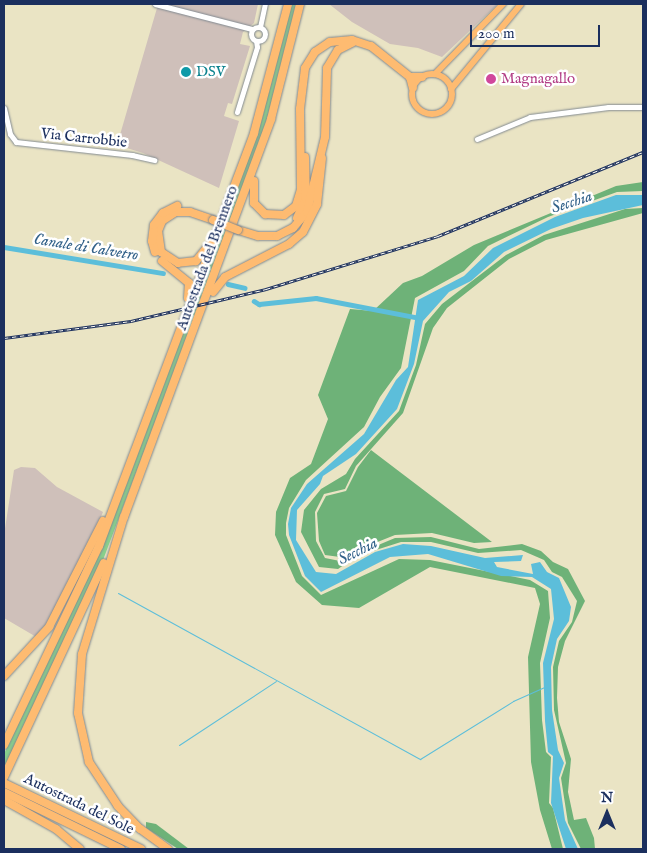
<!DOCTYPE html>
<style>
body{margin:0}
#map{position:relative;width:647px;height:853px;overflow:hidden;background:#eae4c4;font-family:"IM FELL English",serif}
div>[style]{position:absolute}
.industrial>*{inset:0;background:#cfc0ba}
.green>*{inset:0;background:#88d08c}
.forest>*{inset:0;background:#6eb278}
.water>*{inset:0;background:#5cbeda}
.stream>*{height:1px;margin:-0.5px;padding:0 0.5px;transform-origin:0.5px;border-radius:0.5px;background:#5cbeda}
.canal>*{height:4.5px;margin:-2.25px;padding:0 2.25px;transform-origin:2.25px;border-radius:2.25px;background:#5cbeda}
.roads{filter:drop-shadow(0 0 1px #828a91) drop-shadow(0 0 1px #828a91)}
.minor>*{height:5px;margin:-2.5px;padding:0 2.5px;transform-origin:2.5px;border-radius:2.5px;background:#fff}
.minor>.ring{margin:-2.5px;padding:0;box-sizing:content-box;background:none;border:5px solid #fff;border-radius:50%}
.major>*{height:6px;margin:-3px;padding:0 3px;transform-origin:3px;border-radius:3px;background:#febb71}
.major>.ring{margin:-3px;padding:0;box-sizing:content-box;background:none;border:6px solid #febb71;border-radius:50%}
.highway>*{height:8px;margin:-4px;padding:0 4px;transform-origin:4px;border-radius:4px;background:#febb71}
.rail>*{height:3px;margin-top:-1.5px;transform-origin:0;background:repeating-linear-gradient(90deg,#fff 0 4px,#1b2f5e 0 8px);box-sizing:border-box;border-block:1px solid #1b2f5e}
.bridges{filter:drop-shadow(0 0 1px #828a91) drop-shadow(0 0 1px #828a91)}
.highway-bridge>*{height:8px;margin:-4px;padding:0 4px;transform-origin:4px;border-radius:4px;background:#febb71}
.dots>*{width:14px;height:14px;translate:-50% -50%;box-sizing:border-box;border:2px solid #fff;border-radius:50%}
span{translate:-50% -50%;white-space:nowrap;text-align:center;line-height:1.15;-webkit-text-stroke:5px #fff;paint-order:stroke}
.culture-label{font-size:15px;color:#0d838f}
.left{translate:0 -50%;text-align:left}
.hotel-label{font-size:15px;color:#b23c85}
.street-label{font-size:15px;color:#1b2f5e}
.water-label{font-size:16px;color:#326189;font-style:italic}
.frame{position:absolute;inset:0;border:5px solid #1b2f5e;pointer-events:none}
.north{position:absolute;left:582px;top:788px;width:50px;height:50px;-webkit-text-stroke:4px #fff;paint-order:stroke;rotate:0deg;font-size:14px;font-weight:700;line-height:20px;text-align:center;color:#1b2f5e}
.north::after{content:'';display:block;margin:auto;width:18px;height:22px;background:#1b2f5e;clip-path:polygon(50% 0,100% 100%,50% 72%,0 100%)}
.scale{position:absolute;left:470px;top:25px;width:130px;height:22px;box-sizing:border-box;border:2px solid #1b2f5e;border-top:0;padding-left:6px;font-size:15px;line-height:18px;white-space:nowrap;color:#1b2f5e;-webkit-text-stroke:4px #fff;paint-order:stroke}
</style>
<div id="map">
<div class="industrial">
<i style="clip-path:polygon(164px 4px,258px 4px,254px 23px,243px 32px,240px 44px,250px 46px,232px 104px,228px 103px,224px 116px,239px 121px,219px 188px,143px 153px,117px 145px,157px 8px)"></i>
<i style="clip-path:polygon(329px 4px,498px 4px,442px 57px,418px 48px,390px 44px,352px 22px)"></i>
<i style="clip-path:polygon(21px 467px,35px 468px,57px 487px,103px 512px,73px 581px,38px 638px,4px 618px,4px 535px,14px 470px)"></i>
</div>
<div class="green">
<i style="clip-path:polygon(290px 4px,297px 4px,281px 73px,256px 155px,97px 576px,4px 770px,4px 754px,117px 505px,221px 233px,250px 152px)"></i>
</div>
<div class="forest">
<i style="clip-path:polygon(643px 182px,643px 191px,617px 192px,548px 217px,488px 246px,464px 271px,415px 298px,401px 368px,380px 397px,364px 427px,306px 480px,289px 508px,286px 523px,286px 535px,302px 576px,321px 595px,399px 559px,430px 560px,530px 580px,548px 591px,550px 618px,540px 663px,542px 720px,546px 752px,551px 757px,549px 803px,553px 808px,563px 849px,552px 849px,540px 810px,531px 762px,528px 657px,540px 604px,535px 588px,430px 567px,359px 608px,322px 605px,296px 582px,275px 535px,276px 512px,290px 478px,311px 464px,328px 419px,318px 395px,350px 309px,373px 311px,403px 283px,422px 276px,474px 245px,616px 186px)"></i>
<i style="clip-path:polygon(643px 208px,643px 213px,546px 240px,509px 259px,447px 308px,433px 328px,403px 413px,356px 466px,345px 489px,324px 494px,315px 512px,316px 541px,325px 558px,340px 561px,395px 538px,431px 537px,479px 549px,522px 544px,541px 551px,553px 562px,568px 569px,585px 601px,565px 641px,558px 667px,557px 698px,559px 722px,571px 759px,568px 792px,574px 820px,586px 818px,594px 838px,595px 849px,581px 849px,568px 823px,561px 778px,566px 763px,554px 710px,553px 667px,559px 641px,572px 622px,577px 601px,562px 577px,552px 572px,544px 560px,521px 550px,478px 553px,431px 542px,401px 542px,357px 556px,338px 569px,319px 567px,301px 532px,304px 510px,321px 489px,346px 474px,355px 459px,399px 411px,416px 365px,425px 324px,442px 304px,506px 255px,544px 235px,625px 209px)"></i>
<i style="clip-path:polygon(371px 450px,492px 542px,474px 543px,432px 533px,395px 535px,340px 557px,325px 555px,319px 541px,317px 513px,326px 496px,346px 491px,358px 467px)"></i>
<i style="clip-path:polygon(146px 822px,156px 824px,189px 849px,178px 849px,146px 828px)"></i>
</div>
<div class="water">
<i style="clip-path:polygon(616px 195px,643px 195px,643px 205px,583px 218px,551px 229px,504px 252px,471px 281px,449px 292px,423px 321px,414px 364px,397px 409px,356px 454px,323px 476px,320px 484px,297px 510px,296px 540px,316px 572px,336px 574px,375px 552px,403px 544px,431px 546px,485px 558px,523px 555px,521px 561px,494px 562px,497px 567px,533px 574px,531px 564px,540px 562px,547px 572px,559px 578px,571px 607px,569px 621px,557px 639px,551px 667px,552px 710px,558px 750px,564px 763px,559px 778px,565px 820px,578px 849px,566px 849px,551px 803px,553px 756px,548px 752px,545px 721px,543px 663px,554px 619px,551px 589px,532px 577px,501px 576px,428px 554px,390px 557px,321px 592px,305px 576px,289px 535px,288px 524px,291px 508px,307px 484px,364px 434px,396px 380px,408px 367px,418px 300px,464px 276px,493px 248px,555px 217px)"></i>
</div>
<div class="stream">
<i style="left:118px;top:593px;width:345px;rotate:28.8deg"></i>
<i style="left:420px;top:759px;width:110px;rotate:-31.9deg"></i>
<i style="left:513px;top:701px;width:35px;rotate:-24deg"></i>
<i style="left:179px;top:745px;width:116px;rotate:-33.4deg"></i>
</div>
<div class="canal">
<i style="left:4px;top:247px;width:161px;rotate:9.3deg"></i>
<i style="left:228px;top:284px;width:17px;rotate:13deg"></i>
<i style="left:254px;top:301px;width:6px;rotate:31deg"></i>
<i style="left:259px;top:304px;width:57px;rotate:-6deg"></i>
<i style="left:316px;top:298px;width:106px;rotate:10.9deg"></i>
</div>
<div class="roads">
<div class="minor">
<i style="left:155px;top:4px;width:100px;rotate:14.5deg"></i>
<i class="ring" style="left:251px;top:27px;width:9px;height:9px"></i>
<i style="left:260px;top:27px;width:24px;rotate:-78deg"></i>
<i style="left:4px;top:108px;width:27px;rotate:77deg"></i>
<i style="left:10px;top:134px;width:10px;rotate:53deg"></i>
<i style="left:16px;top:142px;width:117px;rotate:6.4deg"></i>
<i style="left:132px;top:155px;width:23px;rotate:13deg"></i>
<i style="left:237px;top:112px;width:68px;rotate:-72.9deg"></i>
<i style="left:257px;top:47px;width:6px;rotate:-99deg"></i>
<i style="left:477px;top:139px;width:57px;rotate:-22.5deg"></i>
<i style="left:530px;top:117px;width:79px;rotate:-7.3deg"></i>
<i style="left:608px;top:107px;width:35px"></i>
</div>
<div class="major">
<i style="left:435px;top:74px;width:98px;rotate:-45.8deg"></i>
<i class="ring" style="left:412px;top:74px;width:34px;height:34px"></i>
<i style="left:451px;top:89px;width:110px;rotate:-50.5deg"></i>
</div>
<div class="highway">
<i style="left:410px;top:77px;width:12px"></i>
<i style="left:254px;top:181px;width:22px;rotate:90deg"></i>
<i style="left:254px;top:203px;width:16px;rotate:45deg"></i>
<i style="left:265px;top:214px;width:19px;rotate:3deg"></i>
<i style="left:284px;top:215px;width:15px;rotate:-37deg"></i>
<i style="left:296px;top:206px;width:17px;rotate:-73deg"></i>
<i style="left:301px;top:190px;width:81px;rotate:-90.7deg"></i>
<i style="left:300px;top:109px;width:41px;rotate:-83deg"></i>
<i style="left:305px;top:68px;width:19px;rotate:-58deg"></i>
<i style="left:315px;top:52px;width:18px;rotate:-34deg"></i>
<i style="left:330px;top:42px;width:22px;rotate:-5deg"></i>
<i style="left:352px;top:40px;width:20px;rotate:18deg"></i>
<i style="left:371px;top:46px;width:50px;rotate:38.5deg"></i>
<i style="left:410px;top:77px;width:11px;rotate:75deg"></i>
<i style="left:297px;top:218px;width:21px;rotate:-65deg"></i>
<i style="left:306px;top:199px;width:42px;rotate:-91.4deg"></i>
<i style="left:238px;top:230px;width:21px;rotate:17deg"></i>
<i style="left:258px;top:236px;width:19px"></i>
<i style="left:277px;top:236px;width:18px;rotate:-27deg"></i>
<i style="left:293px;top:228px;width:21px;rotate:-49deg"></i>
<i style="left:307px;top:212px;width:77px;rotate:-76.5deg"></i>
<i style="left:325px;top:137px;width:69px;rotate:-88.3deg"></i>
<i style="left:327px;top:68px;width:21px;rotate:-59deg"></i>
<i style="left:338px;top:50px;width:16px;rotate:-27deg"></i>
<i style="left:209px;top:245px;width:21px;rotate:129deg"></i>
<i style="left:196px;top:261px;width:18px;rotate:174deg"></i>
<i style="left:178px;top:263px;width:20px;rotate:-147deg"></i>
<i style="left:161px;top:252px;width:21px;rotate:-98deg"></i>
<i style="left:158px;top:231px;width:11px;rotate:-68deg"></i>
<i style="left:162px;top:221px;width:17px;rotate:-33deg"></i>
<i style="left:176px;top:212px;width:14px"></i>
<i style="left:190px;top:212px;width:24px;rotate:19deg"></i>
<i style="left:155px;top:252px;width:11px;rotate:-105deg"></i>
<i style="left:152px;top:241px;width:16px;rotate:-83deg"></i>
<i style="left:154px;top:225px;width:15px;rotate:-53deg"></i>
<i style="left:163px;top:213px;width:16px;rotate:-27deg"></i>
<i style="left:162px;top:261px;width:35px;rotate:39deg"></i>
<i style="left:189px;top:283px;width:15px;rotate:94deg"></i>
<i style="left:213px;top:292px;width:19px;rotate:-51deg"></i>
<i style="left:225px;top:277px;width:72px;rotate:-27.3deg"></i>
<i style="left:289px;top:244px;width:18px;rotate:-41deg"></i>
<i style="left:303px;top:232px;width:31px;rotate:-63deg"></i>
<i style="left:317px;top:204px;width:46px;rotate:-83.8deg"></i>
<i style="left:4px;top:676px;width:67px;rotate:-47.4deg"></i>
<i style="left:49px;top:627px;width:119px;rotate:-63deg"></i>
<i style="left:4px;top:745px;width:221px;rotate:-64.5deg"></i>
<i style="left:99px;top:546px;width:441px;rotate:-69.4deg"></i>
<i style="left:254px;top:133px;width:133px;rotate:-75.2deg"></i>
<i style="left:4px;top:777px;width:236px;rotate:-65deg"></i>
<i style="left:4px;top:783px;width:152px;rotate:25.7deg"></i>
<i style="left:4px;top:792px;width:130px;rotate:26deg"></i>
<i style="left:4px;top:800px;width:60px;rotate:29.1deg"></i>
<i style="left:56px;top:829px;width:31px;rotate:40deg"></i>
<i style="left:168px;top:849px;width:34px;rotate:-144deg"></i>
<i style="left:140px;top:829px;width:32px;rotate:-134deg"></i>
<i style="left:118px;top:806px;width:53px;rotate:-123.4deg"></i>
<i style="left:89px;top:762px;width:50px;rotate:-102.7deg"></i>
<i style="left:78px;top:713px;width:59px;rotate:-86.1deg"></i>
<i style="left:82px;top:654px;width:143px;rotate:-73deg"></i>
<i style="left:124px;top:517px;width:424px;rotate:-69.7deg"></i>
<i style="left:271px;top:119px;width:119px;rotate:-75.8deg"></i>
</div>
</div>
<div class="rail">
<i style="left:4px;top:338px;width:128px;rotate:-7.6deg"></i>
<i style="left:131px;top:321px;width:139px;rotate:-13.3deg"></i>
<i style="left:266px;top:289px;width:180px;rotate:-17.1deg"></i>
<i style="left:438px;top:236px;width:222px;rotate:-22.3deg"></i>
</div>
<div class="bridges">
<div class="highway-bridge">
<i style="left:213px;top:220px;width:27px;rotate:22deg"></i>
</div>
</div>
<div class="dots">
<i style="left:186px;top:72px;background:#0f9aa8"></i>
<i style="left:491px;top:79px;background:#d1479c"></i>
</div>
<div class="culture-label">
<span class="left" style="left:196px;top:72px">DSV</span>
</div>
<div class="hotel-label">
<span class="left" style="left:501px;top:79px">Magnagallo</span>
</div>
<div class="street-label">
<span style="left:84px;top:138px;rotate:6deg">Via Carrobbie</span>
<span style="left:207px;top:258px;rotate:-70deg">Autostrada del Brennero</span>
<span style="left:79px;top:804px;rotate:26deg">Autostrada del Sole</span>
</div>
<div class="water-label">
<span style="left:572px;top:203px;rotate:-18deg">Secchia</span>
<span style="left:86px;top:248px;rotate:9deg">Canale di Calvetro</span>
<span style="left:358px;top:552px;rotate:-27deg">Secchia</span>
</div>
<div class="frame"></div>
<div class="north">N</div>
<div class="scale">200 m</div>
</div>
